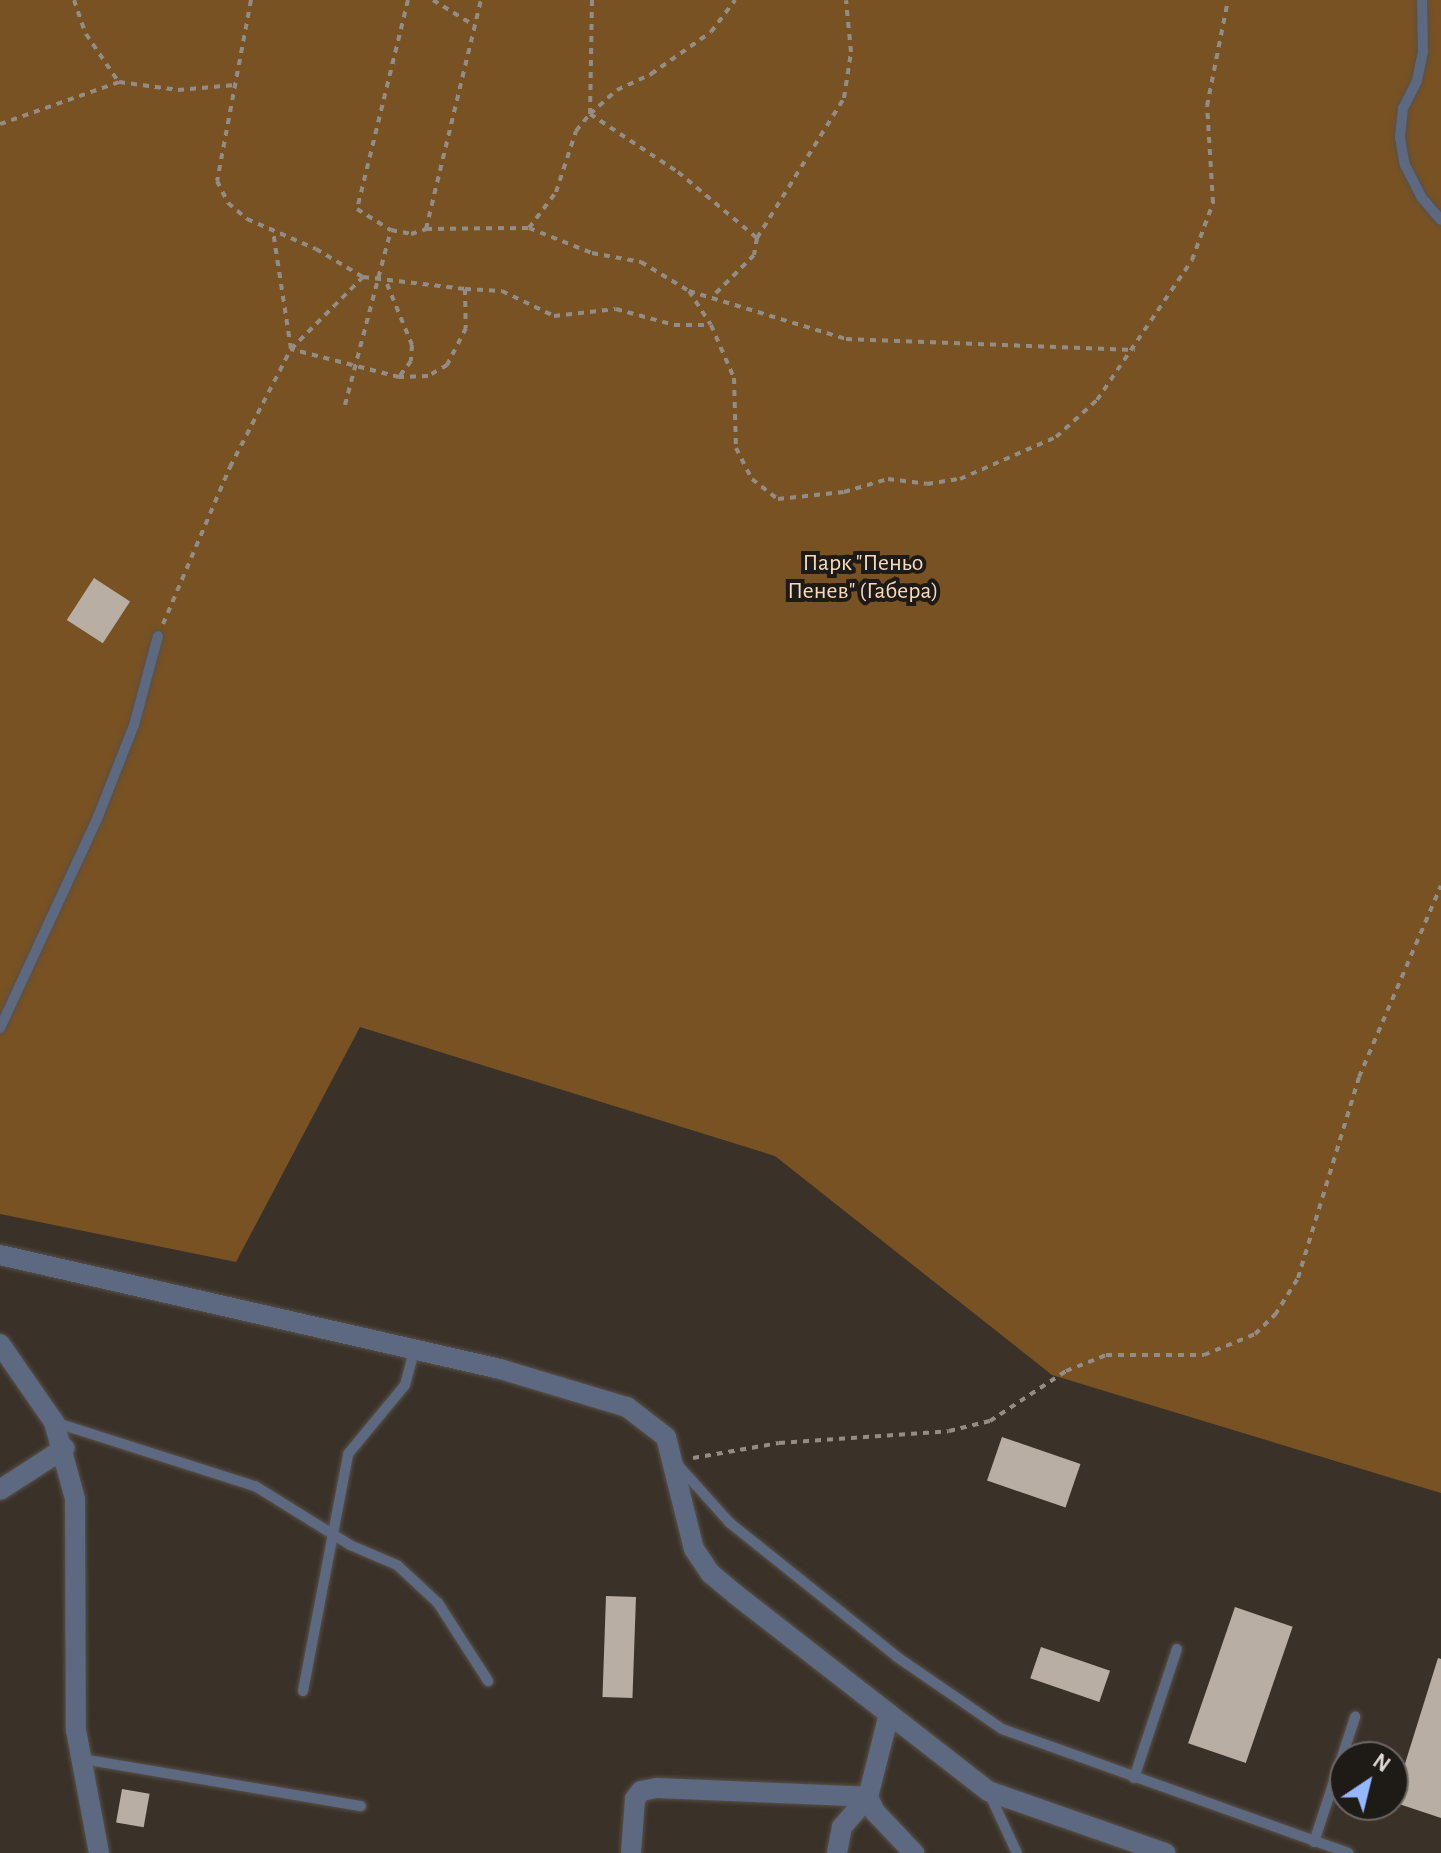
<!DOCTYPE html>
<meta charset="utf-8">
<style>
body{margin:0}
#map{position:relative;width:1441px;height:1853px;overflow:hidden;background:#3a3229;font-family:"Alegreya Sans",sans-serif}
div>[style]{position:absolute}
.green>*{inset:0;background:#795223}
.building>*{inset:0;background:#b9aea3;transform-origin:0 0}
.path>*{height:4px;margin-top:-2px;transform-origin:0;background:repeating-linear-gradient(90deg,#938d86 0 6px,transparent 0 12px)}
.roads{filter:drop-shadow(0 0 2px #585048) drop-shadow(0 0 2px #585048)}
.lane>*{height:10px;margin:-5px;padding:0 5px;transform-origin:5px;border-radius:5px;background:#5d6981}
.street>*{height:20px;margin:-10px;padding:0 10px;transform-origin:10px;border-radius:10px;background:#5d6981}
span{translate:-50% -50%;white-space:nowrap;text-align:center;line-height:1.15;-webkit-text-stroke:8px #1e1a16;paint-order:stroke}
.park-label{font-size:24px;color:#f5dabe}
.north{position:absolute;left:1329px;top:1741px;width:80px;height:80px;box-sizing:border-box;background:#1e1a16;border:2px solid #6b6762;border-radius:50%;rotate:35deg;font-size:22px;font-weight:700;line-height:32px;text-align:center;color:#dfdad4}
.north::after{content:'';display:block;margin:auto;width:28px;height:36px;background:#94b7fd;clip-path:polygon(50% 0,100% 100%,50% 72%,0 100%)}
</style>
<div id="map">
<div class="green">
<i style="clip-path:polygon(0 0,1441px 0,1441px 1493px,1052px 1375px,775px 1156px,360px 1027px,236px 1262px,0 1214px)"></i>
</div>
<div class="building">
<i style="left:94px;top:578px;width:43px;height:50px;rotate:33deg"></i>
<i style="left:1002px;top:1437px;width:83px;height:46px;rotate:19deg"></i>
<i style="left:606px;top:1596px;width:30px;height:101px;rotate:2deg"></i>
<i style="left:1235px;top:1607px;width:61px;height:144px;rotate:19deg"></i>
<i style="left:1041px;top:1647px;width:73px;height:33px;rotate:19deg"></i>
<i style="clip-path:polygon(1438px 1658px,1441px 1659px,1441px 1818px,1393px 1802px)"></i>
<i style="left:122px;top:1789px;width:28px;height:34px;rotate:10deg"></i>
</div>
<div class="path">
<i style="left:74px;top:0;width:36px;rotate:71deg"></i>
<i style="left:86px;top:34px;width:57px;rotate:55.8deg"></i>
<i style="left:251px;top:0;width:184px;rotate:100.6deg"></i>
<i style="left:217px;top:181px;width:25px;rotate:63deg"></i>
<i style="left:228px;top:203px;width:25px;rotate:40deg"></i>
<i style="left:247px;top:219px;width:75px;rotate:23.5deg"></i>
<i style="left:316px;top:249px;width:55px;rotate:30.8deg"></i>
<i style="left:363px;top:277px;width:103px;rotate:6.7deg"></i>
<i style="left:465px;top:289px;width:39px;rotate:89deg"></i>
<i style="left:466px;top:328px;width:42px;rotate:117.2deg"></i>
<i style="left:447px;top:365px;width:22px;rotate:150deg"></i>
<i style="left:428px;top:376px;width:29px;rotate:178deg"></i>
<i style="left:399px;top:377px;width:112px;rotate:-165.5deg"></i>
<i style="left:291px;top:349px;width:119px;rotate:-98.7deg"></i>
<i style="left:408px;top:0;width:215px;rotate:103.7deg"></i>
<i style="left:357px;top:209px;width:40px;rotate:32deg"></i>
<i style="left:391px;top:230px;width:20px;rotate:11deg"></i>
<i style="left:411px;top:234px;width:16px;rotate:-18deg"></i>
<i style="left:426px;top:229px;width:236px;rotate:-76.5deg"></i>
<i style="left:433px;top:0;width:49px;rotate:31.8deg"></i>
<i style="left:592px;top:0;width:114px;rotate:91deg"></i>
<i style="left:590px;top:114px;width:105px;rotate:33.4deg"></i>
<i style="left:678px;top:172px;width:103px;rotate:39.9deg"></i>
<i style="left:757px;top:238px;width:17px;rotate:100deg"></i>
<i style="left:754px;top:255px;width:58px;rotate:135deg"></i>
<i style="left:0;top:124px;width:126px;rotate:-19.4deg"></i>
<i style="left:119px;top:82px;width:60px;rotate:7.7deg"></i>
<i style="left:178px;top:90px;width:57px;rotate:-5deg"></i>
<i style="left:529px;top:228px;width:68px;rotate:21.6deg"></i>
<i style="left:592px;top:253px;width:50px;rotate:10.4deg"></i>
<i style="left:641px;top:262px;width:56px;rotate:31.1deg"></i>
<i style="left:689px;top:291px;width:40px;rotate:57.1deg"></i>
<i style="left:711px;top:325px;width:58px;rotate:66.5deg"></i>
<i style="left:734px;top:378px;width:70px;rotate:88.4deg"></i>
<i style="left:736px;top:448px;width:35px;rotate:63deg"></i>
<i style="left:752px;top:479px;width:33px;rotate:38deg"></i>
<i style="left:778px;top:499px;width:66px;rotate:-6.1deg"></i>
<i style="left:844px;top:492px;width:46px;rotate:-16.5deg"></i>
<i style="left:888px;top:479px;width:39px;rotate:7deg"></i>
<i style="left:927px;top:484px;width:33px;rotate:-9deg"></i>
<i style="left:960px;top:479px;width:105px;rotate:-23.6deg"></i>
<i style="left:1056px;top:437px;width:55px;rotate:-42.1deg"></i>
<i style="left:1097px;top:400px;width:169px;rotate:-55.8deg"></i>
<i style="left:1192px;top:260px;width:61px;rotate:-69.8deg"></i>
<i style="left:1213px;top:203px;width:97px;rotate:-93.5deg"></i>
<i style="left:1207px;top:106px;width:108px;rotate:-78.8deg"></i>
<i style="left:426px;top:229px;width:103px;rotate:-0.6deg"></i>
<i style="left:529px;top:228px;width:45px;rotate:-53.1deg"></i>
<i style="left:556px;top:192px;width:64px;rotate:-71.8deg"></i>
<i style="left:576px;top:131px;width:22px;rotate:-51deg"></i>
<i style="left:590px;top:114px;width:36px;rotate:-42deg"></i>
<i style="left:617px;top:90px;width:38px;rotate:-25deg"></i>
<i style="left:651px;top:74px;width:73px;rotate:-35deg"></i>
<i style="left:711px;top:32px;width:40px;rotate:-53deg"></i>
<i style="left:757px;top:238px;width:165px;rotate:-58.1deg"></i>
<i style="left:844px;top:98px;width:47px;rotate:-81.3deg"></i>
<i style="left:851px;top:52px;width:52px;rotate:-95.5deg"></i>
<i style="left:387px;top:284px;width:66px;rotate:67.7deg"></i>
<i style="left:412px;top:345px;width:16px;rotate:94deg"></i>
<i style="left:411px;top:361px;width:20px;rotate:127deg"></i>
<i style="left:465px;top:289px;width:37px;rotate:3deg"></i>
<i style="left:502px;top:291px;width:58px;rotate:25.7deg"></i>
<i style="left:554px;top:316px;width:62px;rotate:-6.4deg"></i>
<i style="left:616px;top:309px;width:60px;rotate:15.4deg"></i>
<i style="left:674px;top:325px;width:36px"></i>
<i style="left:689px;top:291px;width:164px;rotate:17deg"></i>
<i style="left:846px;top:339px;width:289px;rotate:2.2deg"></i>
<i style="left:345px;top:405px;width:181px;rotate:-75.3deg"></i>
<i style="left:163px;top:624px;width:171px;rotate:-66.9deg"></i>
<i style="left:230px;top:467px;width:133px;rotate:-62.7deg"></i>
<i style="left:291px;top:349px;width:102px;rotate:-45deg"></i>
<i style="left:693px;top:1458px;width:87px;rotate:-9.9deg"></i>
<i style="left:779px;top:1443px;width:170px;rotate:-4deg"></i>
<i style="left:949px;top:1431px;width:42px;rotate:-13.7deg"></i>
<i style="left:990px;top:1421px;width:91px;rotate:-33.3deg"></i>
<i style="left:1066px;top:1371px;width:43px;rotate:-21.8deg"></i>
<i style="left:1106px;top:1355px;width:98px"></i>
<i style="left:1204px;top:1355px;width:55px;rotate:-22.4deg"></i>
<i style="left:1255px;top:1334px;width:28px;rotate:-44deg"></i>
<i style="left:1275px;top:1315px;width:44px;rotate:-58.1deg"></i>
<i style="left:1298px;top:1278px;width:210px;rotate:-73.1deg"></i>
<i style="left:1359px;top:1077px;width:208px;rotate:-66.8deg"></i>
</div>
<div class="roads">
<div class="lane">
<i style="left:1422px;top:0;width:52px;rotate:88.9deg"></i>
<i style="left:1423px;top:52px;width:30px;rotate:102deg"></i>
<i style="left:1417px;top:81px;width:30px;rotate:117deg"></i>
<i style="left:1403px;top:108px;width:30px;rotate:96deg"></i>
<i style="left:1400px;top:138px;width:27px;rotate:80deg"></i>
<i style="left:1405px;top:165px;width:36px;rotate:63deg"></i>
<i style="left:1421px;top:197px;width:30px;rotate:49deg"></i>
<i style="left:0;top:1028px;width:230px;rotate:-65.1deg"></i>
<i style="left:97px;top:819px;width:101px;rotate:-68.5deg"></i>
<i style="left:134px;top:725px;width:92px;rotate:-74.9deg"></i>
<i style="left:54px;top:1422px;width:211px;rotate:17.7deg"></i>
<i style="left:255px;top:1486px;width:112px;rotate:31.8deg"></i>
<i style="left:350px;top:1545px;width:51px;rotate:23.1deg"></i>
<i style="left:397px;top:1565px;width:56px;rotate:42.8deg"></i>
<i style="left:438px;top:1603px;width:93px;rotate:57.3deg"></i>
<i style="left:677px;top:1464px;width:79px;rotate:48.1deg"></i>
<i style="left:730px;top:1523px;width:214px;rotate:38.7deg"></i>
<i style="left:897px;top:1657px;width:127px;rotate:34.4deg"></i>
<i style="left:1002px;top:1729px;width:368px;rotate:19.7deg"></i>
<i style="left:303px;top:1691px;width:241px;rotate:-79.2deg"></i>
<i style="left:348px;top:1454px;width:89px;rotate:-50.4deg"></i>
<i style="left:405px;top:1385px;width:34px;rotate:-75deg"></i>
<i style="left:82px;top:1759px;width:283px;rotate:9.6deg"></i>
<i style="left:1134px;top:1778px;width:136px;rotate:-71.6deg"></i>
<i style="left:989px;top:1793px;width:66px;rotate:65deg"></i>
<i style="left:1314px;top:1842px;width:132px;rotate:-71.8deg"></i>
</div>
<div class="street">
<i style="left:0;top:1255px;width:513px;rotate:12.84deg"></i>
<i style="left:500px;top:1369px;width:133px;rotate:16.7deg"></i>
<i style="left:627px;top:1407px;width:49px;rotate:37.6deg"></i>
<i style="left:666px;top:1437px;width:115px;rotate:76deg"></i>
<i style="left:694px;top:1549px;width:29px;rotate:56deg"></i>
<i style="left:710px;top:1573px;width:33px;rotate:40deg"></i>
<i style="left:735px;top:1594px;width:321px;rotate:37.9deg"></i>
<i style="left:988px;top:1791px;width:188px;rotate:19.3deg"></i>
<i style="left:0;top:1344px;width:95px;rotate:55.3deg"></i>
<i style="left:54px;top:1422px;width:80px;rotate:74.7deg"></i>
<i style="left:75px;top:1499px;width:231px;rotate:89.8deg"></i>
<i style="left:76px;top:1730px;width:125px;rotate:79.4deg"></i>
<i style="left:0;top:1490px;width:77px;rotate:-32.9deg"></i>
<i style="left:889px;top:1714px;width:86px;rotate:104.2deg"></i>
<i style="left:868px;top:1797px;width:17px;rotate:65deg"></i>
<i style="left:875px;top:1812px;width:57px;rotate:46.4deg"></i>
<i style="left:631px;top:1853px;width:54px;rotate:-85.8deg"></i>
<i style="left:635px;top:1799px;width:10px;rotate:-53deg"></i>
<i style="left:641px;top:1791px;width:16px;rotate:-11deg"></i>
<i style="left:657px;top:1788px;width:211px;rotate:2.4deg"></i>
<i style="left:868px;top:1797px;width:40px;rotate:131deg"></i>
<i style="left:842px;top:1827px;width:26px;rotate:101deg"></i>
</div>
</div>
<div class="park-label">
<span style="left:863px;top:578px">Парк "Пеньо<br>Пенев" (Габера)</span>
</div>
<div class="north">N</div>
</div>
